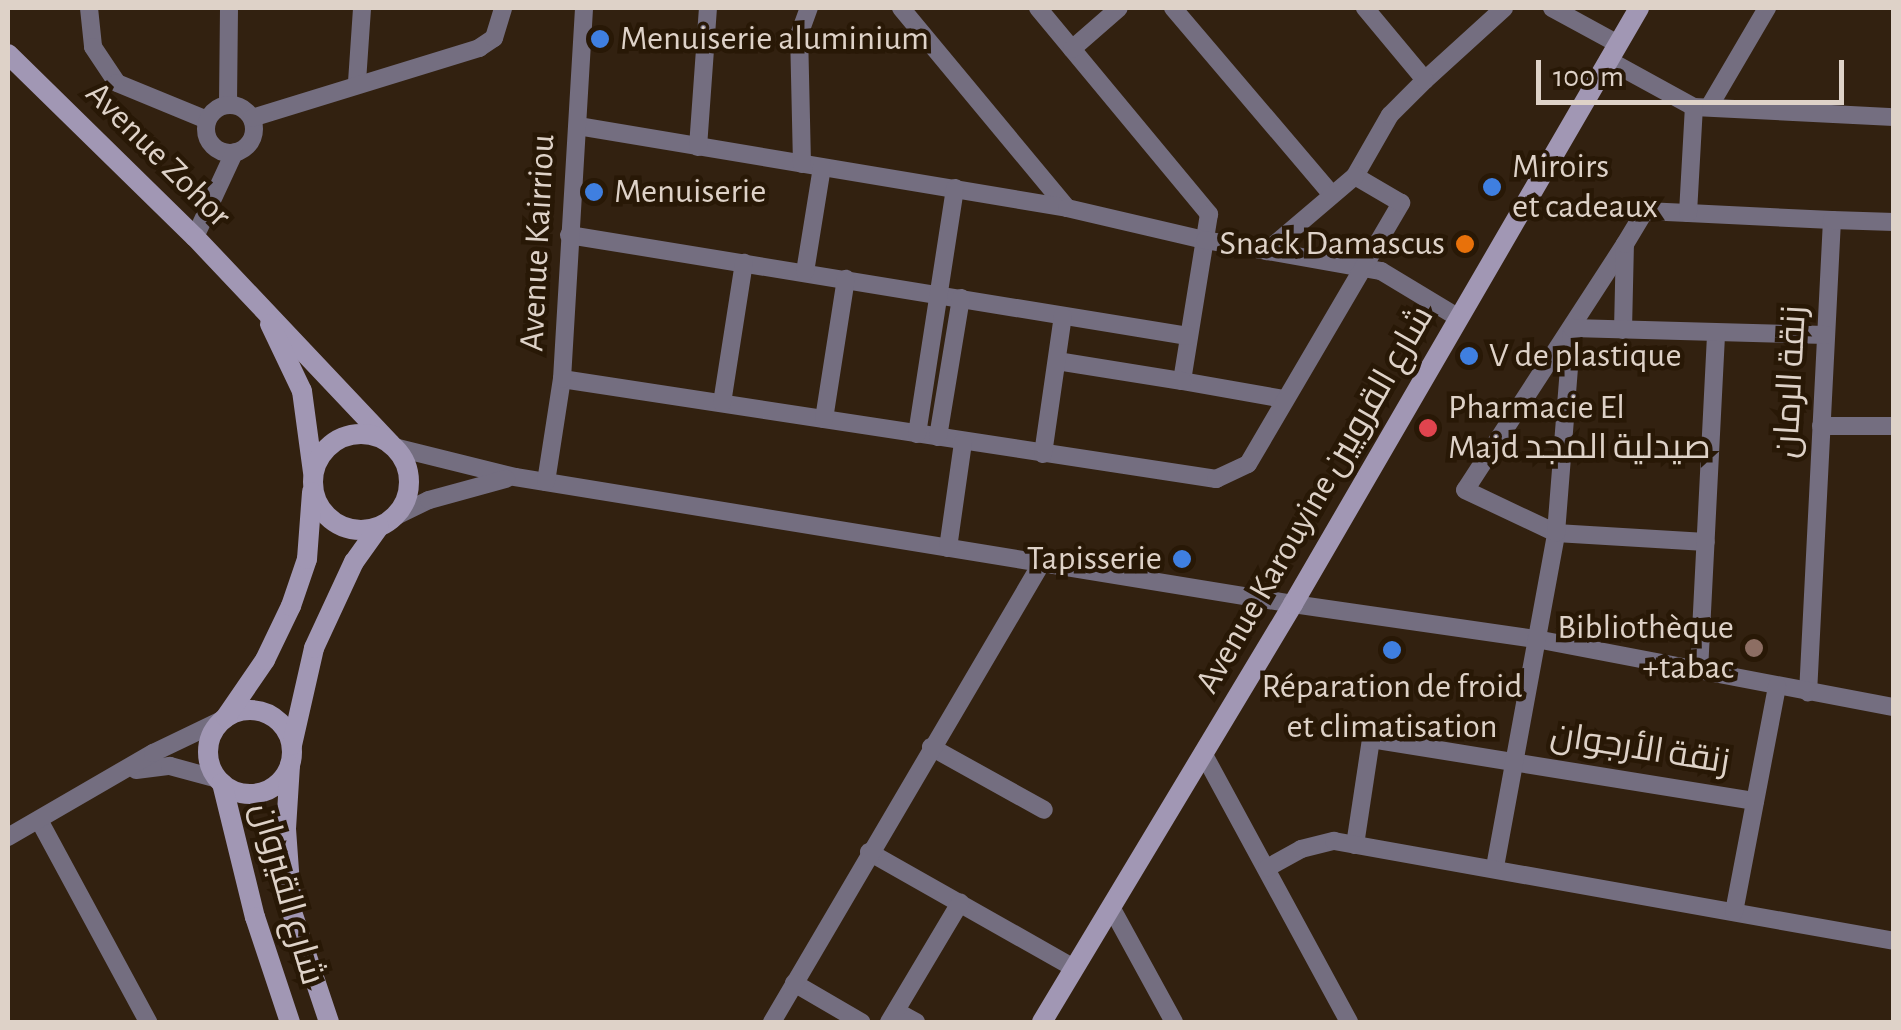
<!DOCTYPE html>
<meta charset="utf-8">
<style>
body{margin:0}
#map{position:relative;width:1901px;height:1030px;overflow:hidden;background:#322110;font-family:"Alegreya Sans",Cairo,sans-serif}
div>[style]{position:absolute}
.street>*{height:18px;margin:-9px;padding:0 9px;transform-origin:9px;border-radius:9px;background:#746e80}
.street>.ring{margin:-9px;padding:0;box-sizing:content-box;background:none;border:18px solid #746e80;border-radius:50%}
.secondary>*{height:20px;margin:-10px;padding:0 10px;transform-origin:10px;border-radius:10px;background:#a197b4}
.secondary>.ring{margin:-10px;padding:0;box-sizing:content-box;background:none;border:20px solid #a197b4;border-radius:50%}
.dots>*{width:28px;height:28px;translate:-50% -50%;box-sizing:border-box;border:5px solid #281806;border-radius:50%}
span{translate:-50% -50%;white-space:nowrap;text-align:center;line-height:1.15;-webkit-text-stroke:9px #281806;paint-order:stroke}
.poi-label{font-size:35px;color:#ded2c8}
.left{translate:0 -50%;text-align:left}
.right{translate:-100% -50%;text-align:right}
.street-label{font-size:35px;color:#ded2c8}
.frame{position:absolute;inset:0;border:10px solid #ded2c8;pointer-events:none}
.scale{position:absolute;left:1536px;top:60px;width:308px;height:45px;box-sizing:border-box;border:5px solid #ded2c8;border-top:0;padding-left:12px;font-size:30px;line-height:35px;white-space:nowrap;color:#ded2c8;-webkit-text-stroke:8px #281806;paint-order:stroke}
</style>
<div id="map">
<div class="street">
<i style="left:89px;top:8px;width:39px;rotate:84deg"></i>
<i style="left:93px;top:47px;width:43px;rotate:56.3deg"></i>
<i style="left:117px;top:83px;width:97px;rotate:22.3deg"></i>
<i style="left:901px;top:8px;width:260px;rotate:50.3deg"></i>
<i style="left:1038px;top:8px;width:268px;rotate:50.3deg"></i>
<i style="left:1209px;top:214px;width:169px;rotate:99.2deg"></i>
<i style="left:1182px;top:381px;width:104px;rotate:10deg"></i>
<i style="left:1173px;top:8px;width:245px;rotate:49.6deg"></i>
<i style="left:1552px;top:8px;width:75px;rotate:28.6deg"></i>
<i style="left:1072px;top:49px;width:62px;rotate:-41.1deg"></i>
<i style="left:1608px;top:60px;width:98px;rotate:28.7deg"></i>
<i style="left:1694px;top:107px;width:200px;rotate:2.9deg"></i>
<i style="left:1425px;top:80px;width:107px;rotate:-42.3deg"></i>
<i style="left:357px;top:82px;width:74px;rotate:-86.1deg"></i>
<i style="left:228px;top:104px;width:96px;rotate:-89.4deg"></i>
<i class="ring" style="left:206px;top:105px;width:30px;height:30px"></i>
<i style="left:1709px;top:107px;width:115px;rotate:-59.6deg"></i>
<i style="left:252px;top:118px;width:238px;rotate:-17.1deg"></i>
<i style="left:479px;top:48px;width:18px;rotate:-34deg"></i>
<i style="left:494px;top:38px;width:31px;rotate:-73deg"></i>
<i style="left:578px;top:126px;width:496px;rotate:9.5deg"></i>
<i style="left:1067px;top:208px;width:142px;rotate:13.1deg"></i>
<i style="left:1205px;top:240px;width:179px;rotate:10deg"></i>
<i style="left:1381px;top:271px;width:91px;rotate:31.1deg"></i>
<i style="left:698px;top:147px;width:139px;rotate:-85.9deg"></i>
<i style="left:802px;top:164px;width:129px;rotate:-91.3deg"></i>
<i style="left:799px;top:35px;width:29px;rotate:-70deg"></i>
<i style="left:1355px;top:176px;width:70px;rotate:-60.2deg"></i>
<i style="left:1390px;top:115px;width:49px;rotate:-45deg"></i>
<i style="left:1425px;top:80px;width:94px;rotate:-129.8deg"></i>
<i style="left:1688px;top:213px;width:144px;rotate:2.8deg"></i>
<i style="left:1832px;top:220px;width:473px;rotate:92.9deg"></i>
<i style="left:1832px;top:220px;width:62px;rotate:1.8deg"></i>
<i style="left:569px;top:235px;width:627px;rotate:9.27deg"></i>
<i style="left:195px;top:237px;width:93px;rotate:-65.1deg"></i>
<i style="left:1625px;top:244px;width:293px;rotate:123deg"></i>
<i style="left:1465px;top:490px;width:101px;rotate:25.3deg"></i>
<i style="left:1556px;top:533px;width:150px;rotate:3.4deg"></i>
<i style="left:805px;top:272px;width:106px;rotate:-80.8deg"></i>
<i style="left:1623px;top:330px;width:86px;rotate:-88.7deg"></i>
<i style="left:1625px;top:244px;width:39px;rotate:-59deg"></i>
<i style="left:1645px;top:211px;width:43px;rotate:2.7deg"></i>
<i style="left:1688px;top:213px;width:106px;rotate:-86.8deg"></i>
<i style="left:1057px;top:361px;width:127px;rotate:9.1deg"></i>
<i style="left:562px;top:379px;width:662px;rotate:8.69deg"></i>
<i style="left:1216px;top:479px;width:35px;rotate:-25deg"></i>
<i style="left:1248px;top:464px;width:303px;rotate:-59.6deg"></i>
<i style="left:1401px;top:203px;width:53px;rotate:-149.6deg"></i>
<i style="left:1355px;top:176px;width:116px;rotate:139.6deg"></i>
<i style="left:722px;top:403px;width:142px;rotate:-81.1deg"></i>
<i style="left:824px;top:419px;width:142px;rotate:-81.1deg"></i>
<i style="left:1821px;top:426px;width:73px"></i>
<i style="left:917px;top:434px;width:249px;rotate:-81.2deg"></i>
<i style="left:938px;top:437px;width:141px;rotate:-80.6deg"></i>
<i style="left:394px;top:447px;width:125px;rotate:13.9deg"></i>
<i style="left:515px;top:477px;width:788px;rotate:9.27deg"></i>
<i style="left:1293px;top:604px;width:246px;rotate:8.2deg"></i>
<i style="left:1536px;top:639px;width:364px;rotate:10.8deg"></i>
<i style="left:1043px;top:454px;width:139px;rotate:-81.8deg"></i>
<i style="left:546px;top:482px;width:104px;rotate:-81.2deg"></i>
<i style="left:562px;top:379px;width:372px;rotate:-86.6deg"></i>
<i style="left:394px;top:517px;width:39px;rotate:-26deg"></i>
<i style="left:429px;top:500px;width:80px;rotate:-15.3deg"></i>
<i style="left:948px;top:548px;width:107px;rotate:-81.9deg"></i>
<i style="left:1699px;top:671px;width:336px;rotate:-87.1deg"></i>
<i style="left:931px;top:747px;width:129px;rotate:29.1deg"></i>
<i style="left:1203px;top:753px;width:306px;rotate:61.5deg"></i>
<i style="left:136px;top:770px;width:34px;rotate:-7deg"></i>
<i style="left:170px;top:766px;width:50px;rotate:15.2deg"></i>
<i style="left:39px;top:820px;width:230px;rotate:61.6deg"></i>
<i style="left:8px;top:837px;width:168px;rotate:-30.1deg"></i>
<i style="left:153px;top:753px;width:76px;rotate:-25.6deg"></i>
<i style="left:1355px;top:845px;width:107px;rotate:-81.4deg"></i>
<i style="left:1371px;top:739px;width:389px;rotate:9.2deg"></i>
<i style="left:869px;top:852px;width:236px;rotate:29.5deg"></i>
<i style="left:1495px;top:867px;width:340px;rotate:-79.6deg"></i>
<i style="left:1556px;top:533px;width:206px;rotate:-85.5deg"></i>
<i style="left:1572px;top:328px;width:254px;rotate:1.6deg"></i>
<i style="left:1267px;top:868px;width:39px;rotate:-29deg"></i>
<i style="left:1301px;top:849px;width:34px;rotate:-14deg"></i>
<i style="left:1334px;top:841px;width:569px;rotate:10.12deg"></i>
<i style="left:1111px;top:907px;width:131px;rotate:61.3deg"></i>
<i style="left:1734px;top:912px;width:230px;rotate:-79.2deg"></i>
<i style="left:794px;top:983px;width:78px;rotate:30.2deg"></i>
<i style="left:896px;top:1011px;width:23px;rotate:29deg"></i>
<i style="left:772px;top:1022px;width:531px;rotate:-59.57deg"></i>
<i style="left:889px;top:1022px;width:139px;rotate:-59.2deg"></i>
</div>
<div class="secondary">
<i style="left:8px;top:54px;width:262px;rotate:44.4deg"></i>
<i style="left:195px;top:237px;width:284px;rotate:46.6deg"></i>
<i style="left:270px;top:324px;width:74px;rotate:64.5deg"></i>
<i style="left:302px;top:391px;width:82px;rotate:82.3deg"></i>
<i class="ring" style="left:313px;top:434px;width:76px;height:76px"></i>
<i class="ring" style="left:208px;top:710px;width:64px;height:64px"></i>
<i style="left:226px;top:717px;width:69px;rotate:-55.6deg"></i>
<i style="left:265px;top:660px;width:60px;rotate:-64.3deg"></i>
<i style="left:291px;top:606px;width:50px;rotate:-71.2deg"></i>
<i style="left:307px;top:559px;width:67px;rotate:-85.7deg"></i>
<i style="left:292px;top:745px;width:99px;rotate:-77.2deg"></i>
<i style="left:314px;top:648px;width:95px;rotate:-65.1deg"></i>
<i style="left:354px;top:562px;width:43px;rotate:-54.5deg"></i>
<i style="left:290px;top:765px;width:64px;rotate:93.6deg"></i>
<i style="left:286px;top:829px;width:83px;rotate:85.9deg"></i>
<i style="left:292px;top:912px;width:116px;rotate:71.4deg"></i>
<i style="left:222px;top:783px;width:138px;rotate:76.2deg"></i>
<i style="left:255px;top:917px;width:111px;rotate:71.6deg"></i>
<i style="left:1042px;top:1022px;width:488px;rotate:-59deg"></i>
<i style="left:1293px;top:604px;width:689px;rotate:-59.86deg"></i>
</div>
<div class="dots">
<i style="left:600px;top:39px;background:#3f7fe0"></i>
<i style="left:1492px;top:187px;background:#3f7fe0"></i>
<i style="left:594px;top:192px;background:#3f7fe0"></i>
<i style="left:1465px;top:244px;background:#e8710a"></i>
<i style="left:1469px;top:356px;background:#3f7fe0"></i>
<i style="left:1428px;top:428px;background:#e0444e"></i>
<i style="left:1182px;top:559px;background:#3f7fe0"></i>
<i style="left:1754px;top:648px;background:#8d6e63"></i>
<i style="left:1392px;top:650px;background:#3f7fe0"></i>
</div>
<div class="poi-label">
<span class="left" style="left:620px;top:39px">Menuiserie aluminium</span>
<span class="left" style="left:1512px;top:187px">Miroirs<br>et cadeaux</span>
<span class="left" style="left:614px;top:192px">Menuiserie</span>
<span class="right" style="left:1445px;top:244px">Snack Damascus</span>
<span class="left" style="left:1489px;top:356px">V de plastique</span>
<span class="left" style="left:1448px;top:428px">Pharmacie El<br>Majd صيدلية المجد</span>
<span class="right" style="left:1162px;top:559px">Tapisserie</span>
<span class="right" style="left:1734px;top:648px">Bibliothèque<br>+tabac</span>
<span style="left:1392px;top:707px">Réparation de froid<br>et climatisation</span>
</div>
<div class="street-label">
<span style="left:158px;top:155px;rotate:45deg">Avenue Zohor</span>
<span style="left:538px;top:243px;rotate:-87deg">Avenue Kairriou</span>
<span style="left:1791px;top:382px;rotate:-87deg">زنقة الرمان</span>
<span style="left:1315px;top:500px;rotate:-60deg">Avenue Karouyine شارع القرويين</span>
<span style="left:1640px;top:749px;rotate:9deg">زنقة الأرجوان</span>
<span style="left:287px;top:894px;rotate:74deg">شارع القيروان</span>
</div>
<div class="frame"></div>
<div class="scale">100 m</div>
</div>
